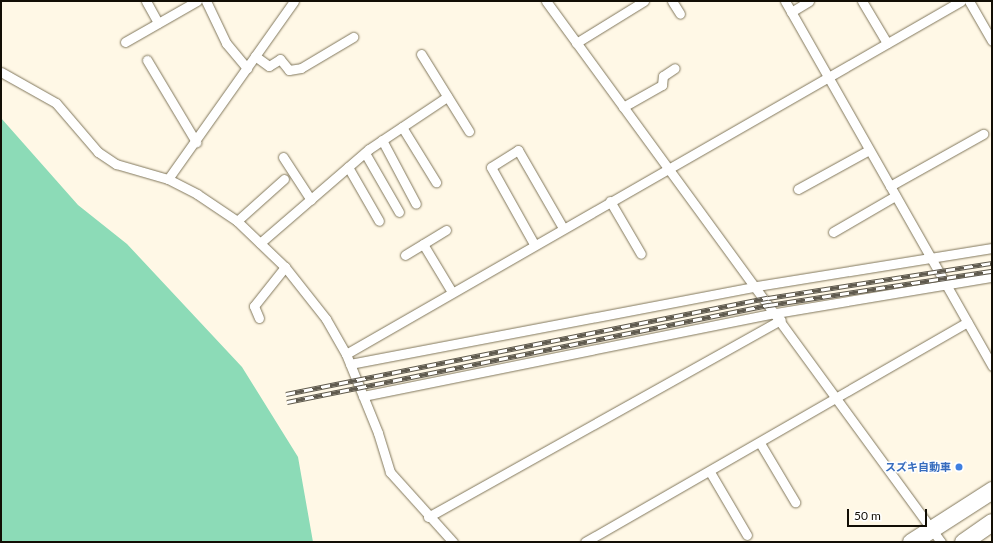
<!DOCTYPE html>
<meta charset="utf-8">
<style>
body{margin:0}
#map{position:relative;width:993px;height:543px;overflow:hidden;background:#fff8e6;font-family:Lato,"Noto Sans JP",sans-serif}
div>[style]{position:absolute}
.green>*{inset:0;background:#8cdbb7}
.roads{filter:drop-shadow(0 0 1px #81775c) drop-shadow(0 0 1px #81775c)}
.street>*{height:9px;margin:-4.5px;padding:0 4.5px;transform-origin:4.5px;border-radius:4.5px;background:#fff}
.highway>*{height:17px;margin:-8.5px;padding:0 8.5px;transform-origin:8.5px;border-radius:8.5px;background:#fff}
.rail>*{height:4.5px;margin-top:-2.25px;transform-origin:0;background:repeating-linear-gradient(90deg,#fff 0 9px,#5f5a4e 0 18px);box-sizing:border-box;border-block:1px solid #5f5a4e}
.dots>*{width:11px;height:11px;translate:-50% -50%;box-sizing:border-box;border:2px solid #fff;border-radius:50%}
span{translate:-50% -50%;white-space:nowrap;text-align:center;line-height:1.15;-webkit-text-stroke:3px #fff;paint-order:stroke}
.shop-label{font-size:11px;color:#366cbe;font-weight:700}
.right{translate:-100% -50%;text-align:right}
.frame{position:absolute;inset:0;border:2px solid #120e05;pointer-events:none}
.scale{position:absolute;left:847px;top:509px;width:80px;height:18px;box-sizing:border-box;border:2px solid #120e05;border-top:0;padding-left:5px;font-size:12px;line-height:14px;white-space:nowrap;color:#120e05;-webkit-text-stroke:3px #fff;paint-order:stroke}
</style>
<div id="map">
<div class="green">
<i style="clip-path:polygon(1px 118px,78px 205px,127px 244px,242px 367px,298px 457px,313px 542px,1px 542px)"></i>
</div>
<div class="roads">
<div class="street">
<i style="left:146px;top:1px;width:25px;rotate:61deg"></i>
<i style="left:206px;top:1px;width:47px;rotate:64.5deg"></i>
<i style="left:226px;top:43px;width:33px;rotate:50deg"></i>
<i style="left:546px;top:1px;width:670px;rotate:53.87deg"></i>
<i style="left:672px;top:1px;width:15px;rotate:58deg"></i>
<i style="left:785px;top:1px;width:420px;rotate:60.4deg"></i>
<i style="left:862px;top:1px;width:49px;rotate:59.2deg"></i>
<i style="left:969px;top:1px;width:46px;rotate:60.1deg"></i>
<i style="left:791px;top:12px;width:21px;rotate:-31deg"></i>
<i style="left:125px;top:42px;width:83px;rotate:-29.7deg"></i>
<i style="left:576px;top:43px;width:80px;rotate:-31.7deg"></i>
<i style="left:421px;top:54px;width:91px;rotate:58.1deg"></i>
<i style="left:255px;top:56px;width:17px;rotate:36deg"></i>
<i style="left:269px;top:66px;width:13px;rotate:-32deg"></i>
<i style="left:280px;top:59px;width:14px;rotate:51deg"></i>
<i style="left:289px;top:70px;width:12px;rotate:-9deg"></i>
<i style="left:301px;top:68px;width:61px;rotate:-30.8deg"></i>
<i style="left:147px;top:60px;width:96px;rotate:59.1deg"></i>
<i style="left:1px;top:72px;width:63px;rotate:29.4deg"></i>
<i style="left:56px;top:103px;width:65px;rotate:49.4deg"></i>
<i style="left:98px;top:152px;width:22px;rotate:34deg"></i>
<i style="left:116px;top:164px;width:54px;rotate:16.1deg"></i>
<i style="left:168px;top:179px;width:33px;rotate:27deg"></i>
<i style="left:197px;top:194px;width:48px;rotate:34deg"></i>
<i style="left:237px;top:221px;width:66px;rotate:43.8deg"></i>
<i style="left:285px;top:267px;width:66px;rotate:51.7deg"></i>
<i style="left:326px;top:319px;width:40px;rotate:60.3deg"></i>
<i style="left:346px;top:354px;width:85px;rotate:67.9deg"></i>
<i style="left:378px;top:433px;width:41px;rotate:72.9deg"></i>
<i style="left:390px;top:472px;width:94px;rotate:48deg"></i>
<i style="left:623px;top:107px;width:45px;rotate:-29.4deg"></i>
<i style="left:662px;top:85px;width:9px;rotate:-84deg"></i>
<i style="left:663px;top:76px;width:14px;rotate:-34deg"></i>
<i style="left:402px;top:127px;width:65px;rotate:58.3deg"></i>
<i style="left:382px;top:140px;width:72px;rotate:62deg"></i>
<i style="left:365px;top:153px;width:68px;rotate:60deg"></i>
<i style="left:283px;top:157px;width:51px;rotate:56.9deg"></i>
<i style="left:348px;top:167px;width:62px;rotate:60.1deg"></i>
<i style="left:168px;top:179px;width:218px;rotate:-54.7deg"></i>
<i style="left:890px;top:186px;width:107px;rotate:-29.2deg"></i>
<i style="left:798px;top:189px;width:81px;rotate:-28.8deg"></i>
<i style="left:610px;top:201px;width:61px;rotate:59.7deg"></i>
<i style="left:237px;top:221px;width:63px;rotate:-41.8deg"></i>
<i style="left:833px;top:232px;width:72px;rotate:-30.1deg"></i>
<i style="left:260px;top:243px;width:144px;rotate:-40.8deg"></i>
<i style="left:369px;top:149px;width:94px;rotate:-33.7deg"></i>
<i style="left:423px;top:244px;width:56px;rotate:58.9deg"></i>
<i style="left:534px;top:244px;width:88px;rotate:-119.2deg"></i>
<i style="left:491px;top:167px;width:32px;rotate:-32deg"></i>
<i style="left:518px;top:150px;width:90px;rotate:60deg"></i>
<i style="left:405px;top:255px;width:48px;rotate:-31.4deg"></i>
<i style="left:259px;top:318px;width:13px;rotate:-113deg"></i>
<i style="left:254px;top:306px;width:50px;rotate:-51.5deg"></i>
<i style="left:346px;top:354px;width:709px;rotate:-29.86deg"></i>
<i style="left:350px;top:364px;width:414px;rotate:-10.8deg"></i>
<i style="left:757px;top:286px;width:238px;rotate:-9.2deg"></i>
<i style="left:363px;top:396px;width:421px;rotate:-11.4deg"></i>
<i style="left:776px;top:313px;width:219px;rotate:-9.5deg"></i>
<i style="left:760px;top:443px;width:69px;rotate:59.3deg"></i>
<i style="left:710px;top:472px;width:73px;rotate:59.6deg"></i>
<i style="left:428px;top:517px;width:404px;rotate:-29.2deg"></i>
<i style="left:585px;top:542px;width:441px;rotate:-29.9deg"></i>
</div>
<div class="highway">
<i style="left:911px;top:542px;width:96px;rotate:-32.7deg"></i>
<i style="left:963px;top:542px;width:35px;rotate:-35deg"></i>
</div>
</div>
<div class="rail">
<i style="left:286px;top:394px;width:491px;rotate:-11.3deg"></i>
<i style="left:768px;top:298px;width:227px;rotate:-8.9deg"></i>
<i style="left:287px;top:402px;width:492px;rotate:-11.4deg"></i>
<i style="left:769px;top:305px;width:226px;rotate:-8.7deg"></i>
</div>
<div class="dots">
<i style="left:959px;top:467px;background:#3f7fe0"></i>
</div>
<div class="shop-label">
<span class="right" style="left:951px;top:467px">スズキ自動車</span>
</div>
<div class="frame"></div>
<div class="scale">50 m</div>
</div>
